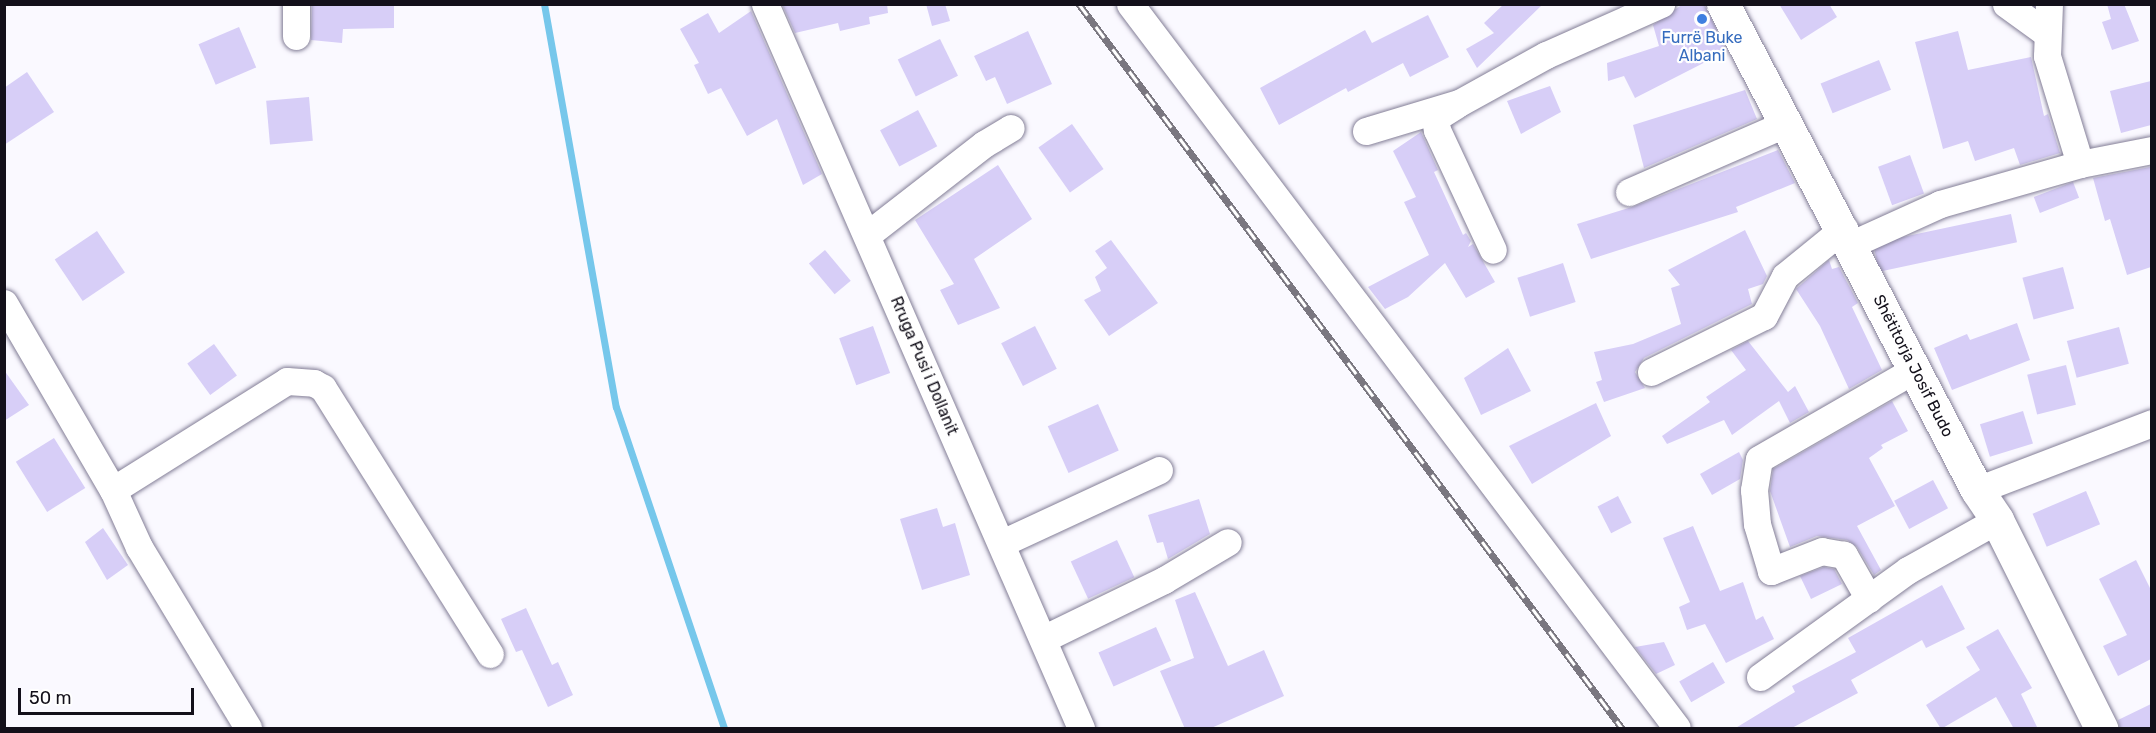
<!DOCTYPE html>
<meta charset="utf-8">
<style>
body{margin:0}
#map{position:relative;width:2156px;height:733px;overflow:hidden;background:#faf9ff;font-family:Rubik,sans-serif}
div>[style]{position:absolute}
.stream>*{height:7px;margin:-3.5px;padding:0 3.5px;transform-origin:3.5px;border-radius:3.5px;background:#76c7eb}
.building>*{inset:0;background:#d7cef7;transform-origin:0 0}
.roads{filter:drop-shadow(0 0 2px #837e97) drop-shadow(0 0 2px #837e97)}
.minor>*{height:27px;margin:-13.5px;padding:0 13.5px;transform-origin:13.5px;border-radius:13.5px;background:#fff}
.major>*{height:33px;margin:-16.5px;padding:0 16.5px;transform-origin:16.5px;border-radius:16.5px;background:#fff}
.rail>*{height:7px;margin-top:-3.5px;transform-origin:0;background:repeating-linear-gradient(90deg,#fff 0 14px,#7a7780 0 28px);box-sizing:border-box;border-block:2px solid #7a7780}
.dots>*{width:16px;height:16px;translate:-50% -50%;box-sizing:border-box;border:3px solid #fff;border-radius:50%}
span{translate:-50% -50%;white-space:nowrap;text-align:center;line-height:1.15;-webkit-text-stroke:4.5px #fff;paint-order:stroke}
.shop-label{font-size:16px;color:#366cbe}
.street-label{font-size:16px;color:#13101a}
.frame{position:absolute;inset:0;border:6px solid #13101a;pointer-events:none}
.scale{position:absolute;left:18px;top:688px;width:176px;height:27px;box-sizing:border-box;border:3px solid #13101a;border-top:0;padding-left:8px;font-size:18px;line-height:21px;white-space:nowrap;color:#13101a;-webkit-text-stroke:4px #fff;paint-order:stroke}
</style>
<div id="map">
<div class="stream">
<i style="left:544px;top:4px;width:409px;rotate:79.9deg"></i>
<i style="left:616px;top:407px;width:339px;rotate:71.4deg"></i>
</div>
<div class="building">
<i style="clip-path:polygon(312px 4px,394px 4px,394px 28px,343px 29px,342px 43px,311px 40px)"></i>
<i style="clip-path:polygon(782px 4px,887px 4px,888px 13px,869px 17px,870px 24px,840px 31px,838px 23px,795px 33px)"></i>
<i style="clip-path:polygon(926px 4px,945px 4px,950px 21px,932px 26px)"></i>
<i style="clip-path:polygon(1504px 4px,1543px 4px,1477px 68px,1466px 49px,1494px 33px,1484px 23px)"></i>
<i style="clip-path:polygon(1683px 4px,1704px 4px,1727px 51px,1635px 98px,1624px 76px,1608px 81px,1607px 63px,1659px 46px,1653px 25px)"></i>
<i style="clip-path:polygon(1779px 4px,1829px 4px,1837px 17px,1801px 40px)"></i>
<i style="clip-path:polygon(2107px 4px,2124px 4px,2139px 41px,2112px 50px,2102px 22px,2111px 19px)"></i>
<i style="clip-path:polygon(751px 11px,822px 174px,803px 185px,777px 119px,747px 136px,721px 88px,708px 94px,694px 65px,699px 63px,680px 29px,708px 13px,719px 33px)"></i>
<i style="clip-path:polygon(1428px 15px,1449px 57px,1410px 77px,1403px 63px,1348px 92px,1346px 88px,1279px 125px,1260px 88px,1365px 30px,1372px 43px)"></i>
<i style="left:239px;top:27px;width:44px;height:44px;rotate:67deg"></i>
<i style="clip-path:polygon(1028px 31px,1052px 84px,1007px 104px,995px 77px,986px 81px,974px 56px)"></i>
<i style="clip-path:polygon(1958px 31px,1968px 70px,2031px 57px,2044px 116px,2048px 114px,2060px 153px,2020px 165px,2014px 148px,1975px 161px,1968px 141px,1943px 149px,1915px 42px)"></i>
<i style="left:940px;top:39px;width:41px;height:47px;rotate:64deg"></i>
<i style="left:1879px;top:60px;width:32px;height:63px;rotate:68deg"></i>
<i style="clip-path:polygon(27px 72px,54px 112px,4px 145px,4px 88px)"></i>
<i style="clip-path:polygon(2151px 81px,2151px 125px,2121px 133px,2110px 91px)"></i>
<i style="clip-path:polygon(1550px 86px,1561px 112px,1521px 134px,1507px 101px)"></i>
<i style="clip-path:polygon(1745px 90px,1757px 119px,1644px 168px,1633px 125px)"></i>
<i style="left:309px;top:97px;width:44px;height:43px;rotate:85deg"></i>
<i style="left:918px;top:110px;width:41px;height:43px;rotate:62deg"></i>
<i style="left:1072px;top:124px;width:55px;height:41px;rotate:55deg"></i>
<i style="clip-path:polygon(1421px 132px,1438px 170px,1434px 172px,1463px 235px,1466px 233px,1471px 241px,1468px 247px,1473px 244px,1495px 282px,1466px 298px,1445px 263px,1408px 297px,1385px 309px,1368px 287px,1429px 255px,1404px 202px,1416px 197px,1393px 151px)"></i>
<i style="clip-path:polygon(1778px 150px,1795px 183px,1736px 207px,1738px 212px,1591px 259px,1577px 224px,1635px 206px)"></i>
<i style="left:1910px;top:155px;width:41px;height:34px;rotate:70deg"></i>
<i style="clip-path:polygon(998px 165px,1032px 219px,974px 259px,1000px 308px,958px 325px,940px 290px,954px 284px,915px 220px)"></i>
<i style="clip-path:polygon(2150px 167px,2151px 267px,2127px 275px,2110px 219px,2105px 221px,2093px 178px)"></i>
<i style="left:2073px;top:182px;width:17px;height:42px;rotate:69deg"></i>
<i style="left:2011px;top:214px;width:29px;height:141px;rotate:78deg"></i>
<i style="clip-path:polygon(1745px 230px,1767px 276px,1763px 284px,1748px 289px,1752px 304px,1644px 358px,1635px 372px,1645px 388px,1604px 402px,1596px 382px,1602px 380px,1594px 352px,1633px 344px,1681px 324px,1671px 288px,1680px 285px,1668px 270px)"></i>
<i style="left:97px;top:231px;width:50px;height:51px;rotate:56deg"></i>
<i style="clip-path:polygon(1111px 240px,1158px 303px,1109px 336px,1084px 300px,1101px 291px,1095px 277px,1107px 268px,1095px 251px)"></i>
<i style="left:825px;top:250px;width:40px;height:21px;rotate:50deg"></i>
<i style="clip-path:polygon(1829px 260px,1832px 269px,1839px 267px,1858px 303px,1852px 307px,1882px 370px,1849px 389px,1820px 326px,1796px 289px)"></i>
<i style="left:1563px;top:263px;width:41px;height:48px;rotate:72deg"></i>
<i style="left:2063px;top:267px;width:43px;height:42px;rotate:75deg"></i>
<i style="clip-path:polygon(2017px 323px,2030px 360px,1952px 390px,1934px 348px,1967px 334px,1970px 340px)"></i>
<i style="left:873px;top:326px;width:50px;height:36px;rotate:70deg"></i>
<i style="left:1035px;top:326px;width:48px;height:38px;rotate:63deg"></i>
<i style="left:2119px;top:327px;width:38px;height:54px;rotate:75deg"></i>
<i style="clip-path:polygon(1748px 341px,1788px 392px,1795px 386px,1809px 412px,1790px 423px,1779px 401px,1732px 435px,1724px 420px,1667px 444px,1662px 436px,1710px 402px,1706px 397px,1746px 370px,1731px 350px)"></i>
<i style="left:214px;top:344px;width:39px;height:33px;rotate:54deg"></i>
<i style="clip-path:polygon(1508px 348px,1531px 391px,1481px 415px,1464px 378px)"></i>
<i style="left:2066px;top:365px;width:41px;height:40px;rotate:76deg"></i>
<i style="clip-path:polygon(4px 370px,29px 405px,4px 421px)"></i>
<i style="clip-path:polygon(1892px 401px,1908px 431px,1881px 445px,1883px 448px,1869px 458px,1895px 506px,1857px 526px,1881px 570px,1874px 575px,1857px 547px,1847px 540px,1817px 536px,1790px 547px,1770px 491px,1773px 469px)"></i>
<i style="clip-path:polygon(1596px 403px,1611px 436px,1532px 484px,1509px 446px)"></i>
<i style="left:1098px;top:404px;width:51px;height:55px;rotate:66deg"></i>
<i style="left:2023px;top:411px;width:34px;height:45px;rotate:73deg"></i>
<i style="left:54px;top:438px;width:59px;height:45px;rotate:58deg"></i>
<i style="clip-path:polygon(1739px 452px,1743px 460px,1740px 479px,1712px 495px,1700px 474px)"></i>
<i style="left:1933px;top:480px;width:32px;height:44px;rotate:62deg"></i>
<i style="left:2086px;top:491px;width:36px;height:58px;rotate:67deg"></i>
<i style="left:1618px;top:496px;width:30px;height:23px;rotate:63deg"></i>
<i style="clip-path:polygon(1199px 499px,1210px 534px,1168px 559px,1163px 542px,1157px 543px,1148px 515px)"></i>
<i style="clip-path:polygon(937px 508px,943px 527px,955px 523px,970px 575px,922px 590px,900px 519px)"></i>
<i style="clip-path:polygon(1693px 526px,1720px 591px,1743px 582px,1756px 620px,1763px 616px,1774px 639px,1726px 663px,1705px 624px,1687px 630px,1679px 607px,1690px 602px,1663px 538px)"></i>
<i style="clip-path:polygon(103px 528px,128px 565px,107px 580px,85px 542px)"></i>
<i style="left:1117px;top:540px;width:41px;height:51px;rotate:65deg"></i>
<i style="clip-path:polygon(2136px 560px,2151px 590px,2151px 659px,2118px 676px,2103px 646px,2127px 635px,2099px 579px)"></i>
<i style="clip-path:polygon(1824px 567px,1834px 569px,1842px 584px,1811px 599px,1800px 576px)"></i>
<i style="clip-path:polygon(1942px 585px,1965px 629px,1926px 648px,1922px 640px,1851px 680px,1858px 693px,1790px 729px,1734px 729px,1795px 692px,1792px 686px,1856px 652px,1848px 638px)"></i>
<i style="clip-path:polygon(1195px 592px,1228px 666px,1264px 650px,1284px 696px,1209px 729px,1185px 729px,1160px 671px,1194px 658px,1175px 600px)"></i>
<i style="clip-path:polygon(526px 608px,552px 665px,558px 662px,573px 695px,548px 707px,522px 650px,516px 652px,501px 619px)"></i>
<i style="left:1156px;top:627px;width:37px;height:63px;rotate:66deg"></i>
<i style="clip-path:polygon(1998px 629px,2032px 688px,2021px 694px,2038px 729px,2014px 729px,1996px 697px,1941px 729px,1926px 705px,1980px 670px,1966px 647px)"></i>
<i style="clip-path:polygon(1664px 642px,1675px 665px,1656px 674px,1635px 647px)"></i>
<i style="left:1713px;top:662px;width:24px;height:39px;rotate:60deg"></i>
<i style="clip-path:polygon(2151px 704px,2151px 729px,2120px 729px,2118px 720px)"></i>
</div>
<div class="roads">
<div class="minor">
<i style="left:296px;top:4px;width:32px;rotate:90deg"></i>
<i style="left:765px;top:4px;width:790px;rotate:66.42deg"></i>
<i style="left:1130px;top:4px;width:907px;rotate:52.93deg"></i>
<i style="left:2006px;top:4px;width:49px;rotate:35.9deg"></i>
<i style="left:2049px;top:4px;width:52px;rotate:92.2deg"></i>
<i style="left:2047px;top:56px;width:113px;rotate:73deg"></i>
<i style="left:1456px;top:105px;width:25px;rotate:148deg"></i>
<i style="left:1435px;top:118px;width:12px;rotate:81deg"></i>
<i style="left:1437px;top:130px;width:132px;rotate:65deg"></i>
<i style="left:1366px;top:131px;width:97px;rotate:-16.8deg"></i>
<i style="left:1459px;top:103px;width:99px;rotate:-28.9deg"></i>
<i style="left:1546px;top:55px;width:126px;rotate:-23.9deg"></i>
<i style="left:1629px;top:192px;width:170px;rotate:-23.6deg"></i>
<i style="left:867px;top:235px;width:148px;rotate:-37.9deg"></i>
<i style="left:984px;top:144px;width:31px;rotate:-31deg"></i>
<i style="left:1852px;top:244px;width:97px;rotate:-24.4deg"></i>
<i style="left:1940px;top:204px;width:146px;rotate:-15.9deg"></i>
<i style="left:2080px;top:164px;width:73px;rotate:-11deg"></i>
<i style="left:4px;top:303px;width:216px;rotate:59.8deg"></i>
<i style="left:113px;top:490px;width:63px;rotate:65.5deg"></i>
<i style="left:139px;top:547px;width:211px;rotate:58.9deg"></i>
<i style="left:1651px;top:372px;width:126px;rotate:-26.4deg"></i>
<i style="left:1764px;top:316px;width:45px;rotate:-62.3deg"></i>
<i style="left:1785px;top:276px;width:76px;rotate:-39.1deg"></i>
<i style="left:113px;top:490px;width:205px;rotate:-32.1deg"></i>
<i style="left:287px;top:381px;width:27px;rotate:4deg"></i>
<i style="left:314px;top:383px;width:10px;rotate:29deg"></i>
<i style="left:323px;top:388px;width:314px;rotate:57.9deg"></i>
<i style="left:1977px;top:490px;width:187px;rotate:-20.9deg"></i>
<i style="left:1002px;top:543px;width:173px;rotate:-24.9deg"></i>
<i style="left:1869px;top:599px;width:51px;rotate:-119.6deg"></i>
<i style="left:1844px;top:555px;width:22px;rotate:-170deg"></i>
<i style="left:1822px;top:551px;width:55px;rotate:158.6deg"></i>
<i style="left:1771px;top:571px;width:49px;rotate:-106.6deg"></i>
<i style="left:1757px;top:524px;width:34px;rotate:-95deg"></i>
<i style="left:1754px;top:490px;width:31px;rotate:-81deg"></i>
<i style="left:1759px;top:459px;width:179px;rotate:-29.9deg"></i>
<i style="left:1043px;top:639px;width:135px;rotate:-26deg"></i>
<i style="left:1164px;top:580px;width:74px;rotate:-30.7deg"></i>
<i style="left:1760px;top:677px;width:183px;rotate:-35.9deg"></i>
<i style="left:1908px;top:570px;width:102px;rotate:-29.3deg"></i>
</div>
<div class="major">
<i style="left:1723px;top:4px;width:548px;rotate:62.41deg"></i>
<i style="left:1977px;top:490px;width:36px;rotate:56deg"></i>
<i style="left:1997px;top:520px;width:233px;rotate:63.4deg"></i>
</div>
</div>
<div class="rail">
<i style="left:1079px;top:4px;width:905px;rotate:53.13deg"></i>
</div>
<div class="dots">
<i style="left:1702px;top:19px;background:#3f7fe0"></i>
</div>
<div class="shop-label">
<span style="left:1702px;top:47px">Furrë Buke<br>Albani</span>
</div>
<div class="street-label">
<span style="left:924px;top:366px;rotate:67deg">Rruga Pusi i Dollanit</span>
<span style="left:1913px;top:366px;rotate:63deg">Shëtitorja Josif Budo</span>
</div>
<div class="frame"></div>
<div class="scale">50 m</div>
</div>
